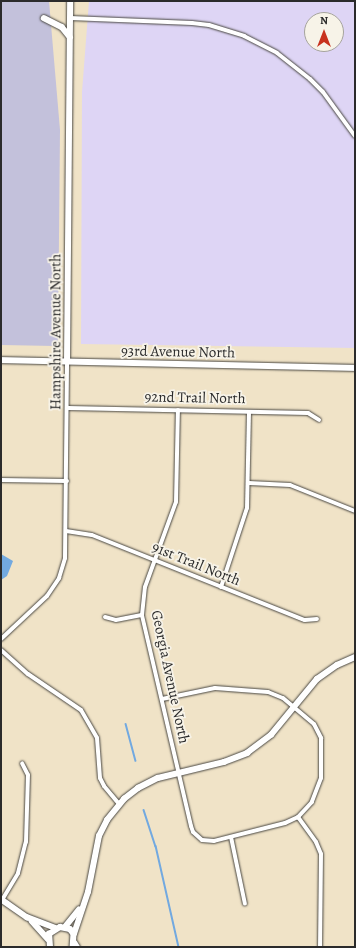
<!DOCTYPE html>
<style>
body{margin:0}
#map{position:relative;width:356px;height:948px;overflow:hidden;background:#f0e3c7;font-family:Alegreya,serif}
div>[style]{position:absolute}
.built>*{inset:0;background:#ded5f5}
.industrial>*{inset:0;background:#c3c1db}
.water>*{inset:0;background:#72a9e0}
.stream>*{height:1.5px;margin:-0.75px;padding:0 0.75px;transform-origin:0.75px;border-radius:0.75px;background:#72a9e0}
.roads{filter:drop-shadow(0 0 1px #494742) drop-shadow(0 0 1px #494742)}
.street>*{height:4px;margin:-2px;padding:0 2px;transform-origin:2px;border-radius:2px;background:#fff}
.secondary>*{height:5.5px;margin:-2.75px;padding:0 2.75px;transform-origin:2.75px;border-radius:2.75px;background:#fff}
span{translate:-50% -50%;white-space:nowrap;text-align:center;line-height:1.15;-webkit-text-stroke:3.5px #f7f3e8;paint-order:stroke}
.street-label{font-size:15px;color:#2b2b2b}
.frame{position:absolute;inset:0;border:2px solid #2b2b2b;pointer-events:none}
.north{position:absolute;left:304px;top:12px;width:40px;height:40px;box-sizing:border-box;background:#f7f3e8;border:1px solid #a5a39c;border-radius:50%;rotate:0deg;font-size:11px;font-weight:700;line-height:16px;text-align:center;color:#2b2b2b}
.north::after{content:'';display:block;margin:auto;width:14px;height:18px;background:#c8321e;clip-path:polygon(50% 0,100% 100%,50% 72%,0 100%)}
</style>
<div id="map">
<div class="built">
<i style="clip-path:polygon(evenodd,89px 1px,355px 1px,355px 348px,81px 344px,82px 92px,89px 1px,312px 20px,336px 20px,336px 44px,312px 44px,312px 20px)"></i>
</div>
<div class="industrial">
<i style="clip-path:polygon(1px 1px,49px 1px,60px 130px,58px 343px,55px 346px,1px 345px)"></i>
</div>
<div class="water">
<i style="clip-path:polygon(1px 554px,13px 561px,7px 576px,1px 580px)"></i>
</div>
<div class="stream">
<i style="left:126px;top:724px;width:38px;rotate:75deg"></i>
<i style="left:144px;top:810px;width:38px;rotate:72deg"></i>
<i style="left:156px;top:846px;width:104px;rotate:77.2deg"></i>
</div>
<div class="roads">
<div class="street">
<i style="left:70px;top:18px;width:122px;rotate:2.3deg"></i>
<i style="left:192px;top:23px;width:17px;rotate:7deg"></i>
<i style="left:209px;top:25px;width:37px;rotate:17deg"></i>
<i style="left:244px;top:36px;width:37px;rotate:27deg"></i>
<i style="left:277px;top:53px;width:42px;rotate:38.2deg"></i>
<i style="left:310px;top:79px;width:18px;rotate:45deg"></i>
<i style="left:323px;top:92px;width:54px;rotate:54deg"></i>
<i style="left:68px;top:408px;width:240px;rotate:1.2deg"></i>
<i style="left:308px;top:413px;width:13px;rotate:32deg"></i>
<i style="left:1px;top:480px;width:66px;rotate:0.9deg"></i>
<i style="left:249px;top:483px;width:41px;rotate:2.8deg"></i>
<i style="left:290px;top:485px;width:70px;rotate:21.8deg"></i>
<i style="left:66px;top:531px;width:26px;rotate:9deg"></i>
<i style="left:92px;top:535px;width:229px;rotate:21.8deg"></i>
<i style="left:305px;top:620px;width:12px;rotate:-5deg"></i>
<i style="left:221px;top:587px;width:83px;rotate:-71.8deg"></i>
<i style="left:247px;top:508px;width:96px;rotate:-88.8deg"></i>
<i style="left:105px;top:617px;width:11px;rotate:15deg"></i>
<i style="left:116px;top:620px;width:26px;rotate:-11deg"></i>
<i style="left:1px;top:639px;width:63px;rotate:-43.1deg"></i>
<i style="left:47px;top:596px;width:22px;rotate:-56deg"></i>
<i style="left:59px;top:578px;width:21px;rotate:-73deg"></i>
<i style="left:65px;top:558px;width:196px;rotate:-89.4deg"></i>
<i style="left:1px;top:650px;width:36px;rotate:42deg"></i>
<i style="left:28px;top:674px;width:64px;rotate:34.2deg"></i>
<i style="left:81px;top:710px;width:32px;rotate:60deg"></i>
<i style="left:97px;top:738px;width:40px;rotate:85.7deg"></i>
<i style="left:100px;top:778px;width:9px;rotate:63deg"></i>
<i style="left:104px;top:786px;width:23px;rotate:50deg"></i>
<i style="left:162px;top:699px;width:54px;rotate:-11.7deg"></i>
<i style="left:215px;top:688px;width:53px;rotate:4.3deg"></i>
<i style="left:268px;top:692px;width:16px;rotate:22deg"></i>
<i style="left:283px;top:698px;width:40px;rotate:40deg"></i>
<i style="left:314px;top:724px;width:16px;rotate:63deg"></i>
<i style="left:321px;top:738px;width:40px;rotate:90deg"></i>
<i style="left:321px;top:778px;width:26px;rotate:111deg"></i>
<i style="left:312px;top:802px;width:21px;rotate:133deg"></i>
<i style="left:298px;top:817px;width:14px;rotate:155deg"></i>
<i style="left:285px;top:823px;width:73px;rotate:165.8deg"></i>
<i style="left:214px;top:841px;width:12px;rotate:-175deg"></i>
<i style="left:202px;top:840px;width:12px;rotate:-138deg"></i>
<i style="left:193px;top:832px;width:6px;rotate:-108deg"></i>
<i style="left:191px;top:826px;width:217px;rotate:-103.1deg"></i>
<i style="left:142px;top:615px;width:28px;rotate:-84deg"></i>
<i style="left:145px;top:587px;width:90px;rotate:-70deg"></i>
<i style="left:176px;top:502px;width:92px;rotate:-88.8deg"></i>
<i style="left:298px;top:817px;width:31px;rotate:54deg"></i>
<i style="left:316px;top:842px;width:13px;rotate:67deg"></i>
<i style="left:321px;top:854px;width:93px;rotate:90.6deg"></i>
<i style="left:231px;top:837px;width:68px;rotate:78.2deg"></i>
<i style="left:2px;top:900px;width:31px;rotate:-59deg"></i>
<i style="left:18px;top:873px;width:32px;rotate:-76deg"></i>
<i style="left:26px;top:842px;width:67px;rotate:-88.3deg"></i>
<i style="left:28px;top:775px;width:13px;rotate:-117deg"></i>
<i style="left:75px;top:942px;width:6px;rotate:59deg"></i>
</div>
<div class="secondary">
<i style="left:44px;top:18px;width:20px;rotate:27deg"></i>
<i style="left:62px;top:27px;width:13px;rotate:51deg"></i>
<i style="left:1px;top:360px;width:354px;rotate:1.3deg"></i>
<i style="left:67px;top:362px;width:361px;rotate:-89.5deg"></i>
<i style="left:1px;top:899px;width:32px;rotate:35deg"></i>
<i style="left:27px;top:917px;width:31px;rotate:21deg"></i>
<i style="left:32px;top:921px;width:24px;rotate:48deg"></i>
<i style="left:65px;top:927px;width:22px;rotate:-51deg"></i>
<i style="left:74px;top:934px;width:44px;rotate:-71.6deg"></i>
<i style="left:88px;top:892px;width:57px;rotate:-78.9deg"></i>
<i style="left:99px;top:836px;width:18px;rotate:-63deg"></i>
<i style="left:107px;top:820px;width:27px;rotate:-51deg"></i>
<i style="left:124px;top:799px;width:18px;rotate:-38deg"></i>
<i style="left:138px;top:788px;width:22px;rotate:-27deg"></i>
<i style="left:158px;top:778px;width:68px;rotate:-13.6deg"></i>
<i style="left:224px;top:762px;width:25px;rotate:-21deg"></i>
<i style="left:247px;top:753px;width:30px;rotate:-37deg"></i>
<i style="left:271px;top:735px;width:72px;rotate:-50.6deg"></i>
<i style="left:317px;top:679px;width:24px;rotate:-35deg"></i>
<i style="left:337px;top:665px;width:20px;rotate:-24deg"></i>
<i style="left:50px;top:947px;width:13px;rotate:-94deg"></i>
<i style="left:49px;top:934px;width:13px;rotate:-32deg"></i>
<i style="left:60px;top:927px;width:10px;rotate:11deg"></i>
<i style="left:70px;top:929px;width:6px;rotate:51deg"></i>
<i style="left:74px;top:934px;width:13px;rotate:94deg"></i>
</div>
</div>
<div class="street-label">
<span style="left:56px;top:332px;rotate:-90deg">Hampshire Avenue North</span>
<span style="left:178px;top:352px;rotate:1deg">93rd Avenue North</span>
<span style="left:195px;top:398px;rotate:1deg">92nd Trail North</span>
<span style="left:196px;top:564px;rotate:22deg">91st Trail North</span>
<span style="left:170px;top:677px;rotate:78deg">Georgia Avenue North</span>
</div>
<div class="frame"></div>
<div class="north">N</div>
</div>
